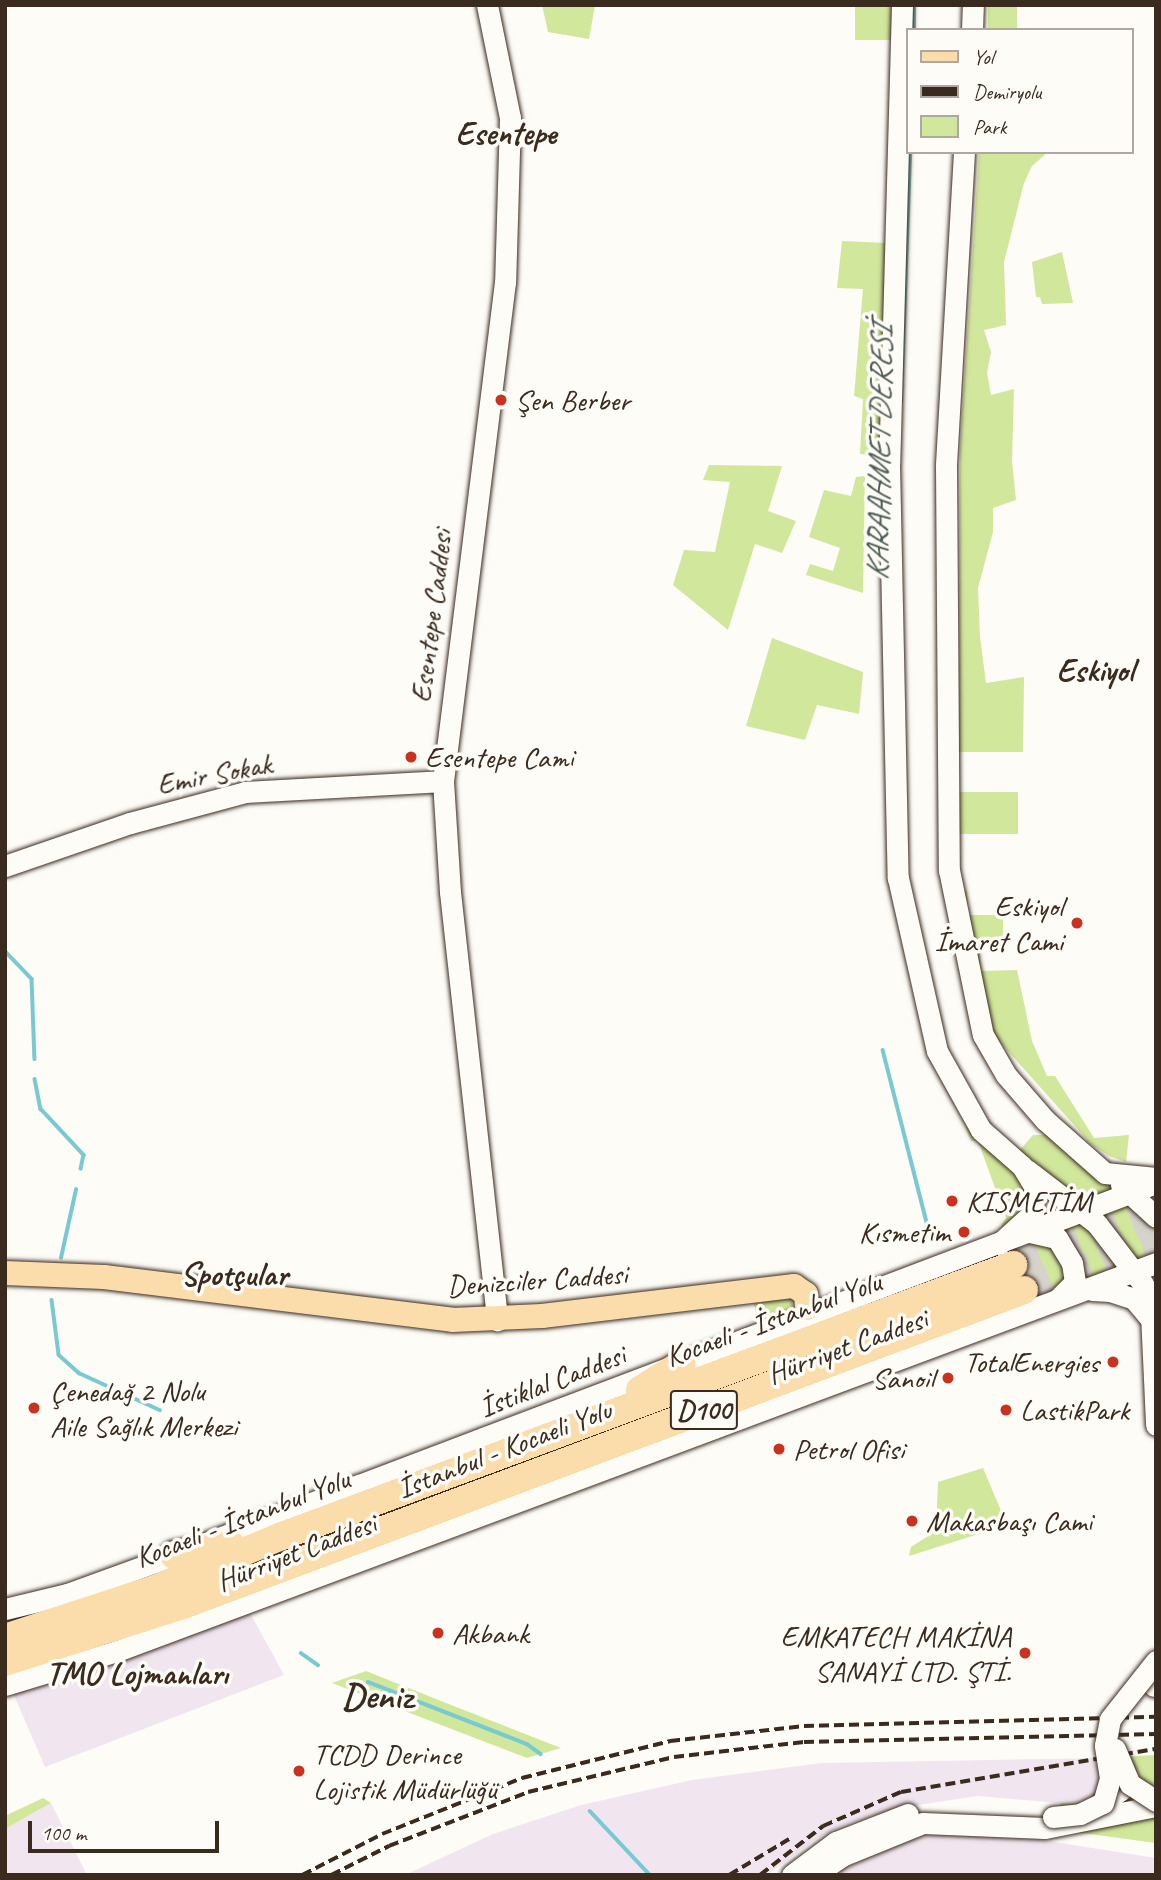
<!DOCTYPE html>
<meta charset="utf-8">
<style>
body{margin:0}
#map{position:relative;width:1161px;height:1880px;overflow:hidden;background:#fdfcf7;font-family:Caveat,sans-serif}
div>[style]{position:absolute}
.built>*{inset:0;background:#f1e6f0}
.green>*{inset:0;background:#d1e79c;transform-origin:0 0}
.stream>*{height:3.5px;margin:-1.75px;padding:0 1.75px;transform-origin:1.75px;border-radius:1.75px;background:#79c9d2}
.highway-tunnel>*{height:28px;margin-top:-14px;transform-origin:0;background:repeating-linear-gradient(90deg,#d6d2cc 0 28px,transparent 0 42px)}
.roads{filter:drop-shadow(0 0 2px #3b2a1e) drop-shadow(0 0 2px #3b2a1e)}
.secondary>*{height:21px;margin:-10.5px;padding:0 10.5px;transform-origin:10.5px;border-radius:10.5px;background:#fdfcf7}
.primary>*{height:24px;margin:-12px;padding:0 12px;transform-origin:12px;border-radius:12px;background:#fbddab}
.highway>*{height:28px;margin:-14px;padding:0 14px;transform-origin:14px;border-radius:14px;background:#fbddab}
.rail>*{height:3.5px;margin-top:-1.75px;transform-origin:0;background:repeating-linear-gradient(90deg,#3b2a1e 0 10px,transparent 0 15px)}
.bridges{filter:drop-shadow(0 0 2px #3b2a1e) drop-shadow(0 0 2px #3b2a1e)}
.secondary-bridge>*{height:21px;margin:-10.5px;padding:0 10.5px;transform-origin:10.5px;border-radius:10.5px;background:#fdfcf7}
.dots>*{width:19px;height:19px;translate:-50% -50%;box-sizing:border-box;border:4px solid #fdfcf7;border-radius:50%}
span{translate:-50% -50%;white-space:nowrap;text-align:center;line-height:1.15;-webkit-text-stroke:7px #fdfcf7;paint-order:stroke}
.shield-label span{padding:2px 5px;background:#fdfcf7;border:2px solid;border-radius:5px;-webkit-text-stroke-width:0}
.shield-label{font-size:28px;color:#3b2a1e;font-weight:700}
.poi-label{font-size:30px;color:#3b2a1e}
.left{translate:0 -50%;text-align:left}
.right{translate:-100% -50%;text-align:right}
.street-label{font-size:30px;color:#3b2a1e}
.water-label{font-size:32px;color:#4e5a54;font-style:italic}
.quarter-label{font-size:33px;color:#3b2a1e;font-weight:700}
.district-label{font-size:37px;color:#3b2a1e;font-weight:700}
.frame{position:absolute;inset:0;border:7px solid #3b2a1e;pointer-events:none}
.legend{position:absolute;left:906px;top:28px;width:228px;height:126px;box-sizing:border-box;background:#fdfcf7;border:2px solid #afa8a0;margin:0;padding:9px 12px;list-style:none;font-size:21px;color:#3b2a1e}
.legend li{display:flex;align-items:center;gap:14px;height:35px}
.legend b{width:35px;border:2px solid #afa8a0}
.scale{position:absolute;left:28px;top:1821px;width:191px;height:32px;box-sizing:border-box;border:4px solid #3b2a1e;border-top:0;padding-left:9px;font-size:21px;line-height:24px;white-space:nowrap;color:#3b2a1e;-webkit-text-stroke:5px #fdfcf7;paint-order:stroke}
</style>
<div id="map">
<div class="built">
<i style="clip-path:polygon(250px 1613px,284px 1675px,45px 1767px,13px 1693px)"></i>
<i style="clip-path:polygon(1104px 1758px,1103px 1794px,1081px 1805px,978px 1796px,905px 1807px,849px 1823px,817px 1838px,767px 1875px,405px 1875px,493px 1834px,581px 1805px,692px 1780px,822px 1763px)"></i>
<i style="clip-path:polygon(51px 1803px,87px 1875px,5px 1875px,5px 1829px)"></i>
<i style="clip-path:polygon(903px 1829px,997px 1833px,1156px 1858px,1156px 1875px,814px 1875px)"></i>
</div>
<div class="green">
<i style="clip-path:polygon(542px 5px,595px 5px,589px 39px,548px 32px)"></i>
<i style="left:855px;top:5px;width:39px;height:35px"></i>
<i style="left:988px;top:5px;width:29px;height:25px"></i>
<i style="clip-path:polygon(979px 152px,1048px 152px,1032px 166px,1024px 183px,1004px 262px,1006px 325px,984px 330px,991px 352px,987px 373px,991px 395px,1014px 389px,1012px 462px,1016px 500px,993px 508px,993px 532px,978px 588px,980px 637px,986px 683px,1024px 677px,1023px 752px,959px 752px,960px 450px)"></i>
<i style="clip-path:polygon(842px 241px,887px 243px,881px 456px,860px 454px,863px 399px,854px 396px,863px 289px,837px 288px)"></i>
<i style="clip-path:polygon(1062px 252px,1073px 303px,1042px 304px,1040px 297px,1036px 297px,1032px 262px)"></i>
<i style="clip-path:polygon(709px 465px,782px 466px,768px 511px,796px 521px,782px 553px,755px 544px,728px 630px,673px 585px,684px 550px,715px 552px,730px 482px,703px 480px)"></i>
<i style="clip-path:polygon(865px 476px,863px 593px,806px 575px,810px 564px,833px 571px,840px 548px,809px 537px,824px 490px,851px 496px,856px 477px)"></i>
<i style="clip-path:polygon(772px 638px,863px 672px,859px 714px,817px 705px,805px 740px,746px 726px)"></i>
<i style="left:959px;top:792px;width:59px;height:42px"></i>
<i style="clip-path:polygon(961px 890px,967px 891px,968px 915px,1003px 915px,1003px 946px,980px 947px,981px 971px,1017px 970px,1032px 1041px,1047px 1076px,1055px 1076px,1094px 1138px,1129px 1135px,1126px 1162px,1109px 1156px,1091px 1144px,991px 1032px)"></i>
<i style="clip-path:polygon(955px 1099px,1018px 1168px,1032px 1200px,1005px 1233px,1001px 1225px,1006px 1218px,978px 1141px,971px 1141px)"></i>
<i style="clip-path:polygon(1033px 1135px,1048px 1135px,1118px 1191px,1085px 1205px,1019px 1151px)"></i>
<i style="clip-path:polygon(1129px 1204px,1156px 1221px,1156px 1258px,1133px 1259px,1100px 1213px)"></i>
<i style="clip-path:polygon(1084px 1216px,1127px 1269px,1076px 1290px,1048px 1230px)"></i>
<i style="clip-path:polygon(1035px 1243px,1048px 1243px,1066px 1269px,1064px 1286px,1040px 1299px,1021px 1249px)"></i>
<i style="clip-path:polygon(752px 1297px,791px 1298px,793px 1311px,759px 1324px)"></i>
<i style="clip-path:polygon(983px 1468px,1007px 1525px,909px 1556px,911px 1547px,936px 1531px,938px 1482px)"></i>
<i style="clip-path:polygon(366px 1671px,446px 1703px,561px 1748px,527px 1758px,332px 1683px)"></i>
<i style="clip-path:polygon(1156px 1755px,1156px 1843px,1045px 1828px,1061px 1803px,1092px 1804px,1117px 1757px)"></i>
<i style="clip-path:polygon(43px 1798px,51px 1803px,5px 1829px,5px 1816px)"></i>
</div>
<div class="stream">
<i style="left:914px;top:30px;width:22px;rotate:-90deg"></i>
<i style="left:901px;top:402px;width:250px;rotate:-87.9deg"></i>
<i style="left:5px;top:951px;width:39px;rotate:46deg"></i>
<i style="left:32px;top:979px;width:80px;rotate:87.9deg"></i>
<i style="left:883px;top:1050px;width:194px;rotate:75.7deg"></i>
<i style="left:35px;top:1079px;width:31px;rotate:79deg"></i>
<i style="left:41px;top:1109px;width:63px;rotate:46.9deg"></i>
<i style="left:84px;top:1155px;width:14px;rotate:102deg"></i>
<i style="left:61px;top:1258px;width:70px;rotate:-77.6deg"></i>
<i style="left:52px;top:1300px;width:55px;rotate:82.7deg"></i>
<i style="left:59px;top:1355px;width:27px;rotate:42deg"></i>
<i style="left:79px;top:1373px;width:89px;rotate:24.6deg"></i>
<i style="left:301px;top:1653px;width:21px;rotate:35deg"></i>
<i style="left:368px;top:1682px;width:171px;rotate:21.3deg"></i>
<i style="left:527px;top:1744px;width:17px;rotate:36deg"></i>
<i style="left:590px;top:1811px;width:88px;rotate:46.8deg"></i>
</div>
<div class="highway-tunnel">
<i style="left:1013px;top:1265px;width:153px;rotate:-20.3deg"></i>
<i style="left:1024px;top:1290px;width:141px;rotate:-20.4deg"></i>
</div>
<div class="roads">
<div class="secondary">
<i style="left:487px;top:5px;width:115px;rotate:78.5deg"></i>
<i style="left:510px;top:118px;width:164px;rotate:91.7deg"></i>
<i style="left:505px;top:282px;width:503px;rotate:97.08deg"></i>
<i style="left:443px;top:781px;width:111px;rotate:86.4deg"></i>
<i style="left:450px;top:892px;width:431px;rotate:83.7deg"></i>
<i style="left:902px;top:5px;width:459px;rotate:91.6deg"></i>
<i style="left:889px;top:464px;width:414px;rotate:88.8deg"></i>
<i style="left:898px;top:878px;width:177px;rotate:77.3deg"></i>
<i style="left:937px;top:1051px;width:90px;rotate:60.9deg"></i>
<i style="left:981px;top:1130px;width:55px;rotate:41.3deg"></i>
<i style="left:1022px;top:1166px;width:26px;rotate:59deg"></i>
<i style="left:1035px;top:1188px;width:25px;rotate:95deg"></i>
<i style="left:1033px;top:1213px;width:46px;rotate:137.6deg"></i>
<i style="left:972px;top:30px;width:25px;rotate:-88deg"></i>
<i style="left:964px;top:152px;width:315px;rotate:93.3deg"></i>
<i style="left:946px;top:466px;width:404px;rotate:89.6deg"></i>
<i style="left:949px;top:870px;width:168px;rotate:78.4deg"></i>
<i style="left:983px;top:1035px;width:46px;rotate:60.1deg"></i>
<i style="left:1006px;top:1075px;width:60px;rotate:49.1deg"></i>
<i style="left:1045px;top:1120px;width:80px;rotate:41.5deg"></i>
<i style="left:1105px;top:1173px;width:51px;rotate:5.6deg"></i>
<i style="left:5px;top:866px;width:132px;rotate:-19deg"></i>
<i style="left:130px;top:823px;width:120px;rotate:-15deg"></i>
<i style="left:246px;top:792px;width:197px;rotate:-3.2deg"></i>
<i style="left:1027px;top:1170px;width:88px;rotate:37.6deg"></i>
<i style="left:1097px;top:1224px;width:76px;rotate:52.5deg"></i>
<i style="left:1143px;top:1284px;width:30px;rotate:75deg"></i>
<i style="left:1151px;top:1313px;width:112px;rotate:87.4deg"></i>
<i style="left:1121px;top:1185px;width:47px;rotate:42.4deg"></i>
<i style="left:1030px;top:1232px;width:28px;rotate:13deg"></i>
<i style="left:1057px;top:1238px;width:29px;rotate:59deg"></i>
<i style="left:1072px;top:1263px;width:19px;rotate:81deg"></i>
<i style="left:1075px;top:1282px;width:24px;rotate:135deg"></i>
<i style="left:1092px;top:1290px;width:18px;rotate:3deg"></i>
<i style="left:1110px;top:1291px;width:25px;rotate:18deg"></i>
<i style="left:1134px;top:1299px;width:26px;rotate:50deg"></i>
<i style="left:5px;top:1609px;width:64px;rotate:-13.6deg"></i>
<i style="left:67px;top:1594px;width:114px;rotate:-20deg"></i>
<i style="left:174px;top:1555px;width:1050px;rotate:-20.75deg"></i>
<i style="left:5px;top:1685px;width:117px;rotate:-16.9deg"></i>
<i style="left:117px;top:1651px;width:1109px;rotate:-20.48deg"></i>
<i style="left:1154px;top:1686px;width:3px;rotate:-45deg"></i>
<i style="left:1103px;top:1803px;width:22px;rotate:-36deg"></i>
<i style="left:1121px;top:1790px;width:18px;rotate:-87deg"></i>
<i style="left:792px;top:1875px;width:55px;rotate:-36.9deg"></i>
<i style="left:836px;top:1842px;width:77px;rotate:-21.3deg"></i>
<i style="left:814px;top:1875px;width:36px;rotate:-34deg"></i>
<i style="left:844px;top:1855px;width:85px;rotate:-22.1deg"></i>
<i style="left:923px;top:1823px;width:122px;rotate:2.3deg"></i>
<i style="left:1045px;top:1828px;width:113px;rotate:-11.2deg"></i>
</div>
<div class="primary">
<i style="left:5px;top:1273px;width:99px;rotate:2.3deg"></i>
<i style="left:104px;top:1277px;width:351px;rotate:7deg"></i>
<i style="left:452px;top:1320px;width:90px;rotate:-2.5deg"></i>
<i style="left:542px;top:1316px;width:254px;rotate:-6.8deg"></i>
<i style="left:794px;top:1286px;width:14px;rotate:34deg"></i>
<i style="left:806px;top:1294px;width:14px;rotate:86deg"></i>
</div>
<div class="highway">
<i style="left:640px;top:1390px;width:49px;rotate:-31.8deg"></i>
<i style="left:174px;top:1555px;width:58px;rotate:-10deg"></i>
<i style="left:5px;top:1638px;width:158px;rotate:-18.1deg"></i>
<i style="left:155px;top:1589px;width:138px;rotate:-22.7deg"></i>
<i style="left:282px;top:1536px;width:780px;rotate:-20.34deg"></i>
<i style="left:5px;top:1662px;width:187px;rotate:-17.8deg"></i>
<i style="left:183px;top:1605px;width:898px;rotate:-20.53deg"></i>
</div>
</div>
<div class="rail">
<i style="left:302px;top:1875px;width:90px;rotate:-27.1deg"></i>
<i style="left:382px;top:1834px;width:151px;rotate:-21.8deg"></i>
<i style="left:522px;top:1778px;width:153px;rotate:-14deg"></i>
<i style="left:670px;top:1741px;width:135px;rotate:-6.4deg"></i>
<i style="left:804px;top:1726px;width:352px;rotate:-1.5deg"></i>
<i style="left:331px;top:1875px;width:65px;rotate:-26.6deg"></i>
<i style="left:389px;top:1846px;width:149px;rotate:-21.2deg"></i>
<i style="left:528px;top:1792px;width:150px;rotate:-13.5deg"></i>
<i style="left:674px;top:1757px;width:131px;rotate:-6.6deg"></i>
<i style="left:804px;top:1742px;width:352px;rotate:-1.3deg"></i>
<i style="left:729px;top:1875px;width:70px;rotate:-31deg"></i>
<i style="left:760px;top:1875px;width:80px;rotate:-37.9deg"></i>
<i style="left:823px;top:1826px;width:85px;rotate:-23.6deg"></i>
<i style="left:901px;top:1792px;width:259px;rotate:-9.6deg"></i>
</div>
<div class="bridges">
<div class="secondary-bridge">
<i style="left:1115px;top:1749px;width:38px;rotate:67deg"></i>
<i style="left:1130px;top:1784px;width:31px;rotate:33deg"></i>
<i style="left:1053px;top:1817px;width:27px;rotate:-6deg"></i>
<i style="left:1080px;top:1814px;width:25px;rotate:-26deg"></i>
<i style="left:1103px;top:1803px;width:26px;rotate:-74deg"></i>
<i style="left:1110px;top:1778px;width:33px;rotate:-99deg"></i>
<i style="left:1105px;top:1745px;width:26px;rotate:-79deg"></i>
<i style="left:1110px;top:1719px;width:74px;rotate:-51.6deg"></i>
</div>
</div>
<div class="dots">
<i style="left:501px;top:400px;background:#c8321e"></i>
<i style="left:411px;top:757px;background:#c8321e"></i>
<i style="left:1077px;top:923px;background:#c8321e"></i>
<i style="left:952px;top:1201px;background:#c8321e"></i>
<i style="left:964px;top:1232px;background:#c8321e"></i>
<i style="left:1113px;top:1362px;background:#c8321e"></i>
<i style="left:948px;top:1378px;background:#c8321e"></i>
<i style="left:34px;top:1408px;background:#c8321e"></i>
<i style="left:1006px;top:1410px;background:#c8321e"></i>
<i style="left:779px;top:1449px;background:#c8321e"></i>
<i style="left:912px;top:1521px;background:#c8321e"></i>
<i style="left:438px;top:1633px;background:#c8321e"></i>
<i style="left:1025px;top:1653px;background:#c8321e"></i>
<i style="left:299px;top:1771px;background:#c8321e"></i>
</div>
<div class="shield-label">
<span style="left:704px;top:1410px">D100</span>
</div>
<div class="poi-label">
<span class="left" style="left:515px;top:400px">Şen Berber</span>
<span class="left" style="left:425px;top:757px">Esentepe Cami</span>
<span class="right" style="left:1063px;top:923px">Eskiyol<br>İmaret Cami</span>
<span class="left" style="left:966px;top:1201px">KISMETİM</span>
<span class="right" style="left:950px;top:1232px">Kısmetim</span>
<span class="right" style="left:1099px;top:1362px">TotalEnergies</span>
<span class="right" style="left:934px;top:1378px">Sanoil</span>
<span class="left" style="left:50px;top:1408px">Çenedağ 2 Nolu<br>Aile Sağlık Merkezi</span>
<span class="left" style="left:1020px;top:1410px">LastikPark</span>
<span class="left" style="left:793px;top:1449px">Petrol Ofisi</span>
<span class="left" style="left:926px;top:1521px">Makasbaşı Cami</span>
<span class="left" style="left:452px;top:1633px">Akbank</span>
<span class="right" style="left:1011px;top:1653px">EMKATECH MAKİNA<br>SANAYİ LTD. ŞTİ.</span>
<span class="left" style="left:313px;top:1771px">TCDD Derince<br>Lojistik Müdürlüğü</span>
</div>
<div class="street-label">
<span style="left:431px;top:616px;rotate:-83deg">Esentepe Caddesi</span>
<span style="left:214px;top:774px;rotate:-11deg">Emir Sokak</span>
<span style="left:537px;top:1280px;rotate:-4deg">Denizciler Caddesi</span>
<span style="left:773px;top:1319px;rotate:-20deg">Kocaeli - İstanbul Yolu</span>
<span style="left:847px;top:1346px;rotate:-20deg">Hürriyet Caddesi</span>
<span style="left:552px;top:1381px;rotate:-21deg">İstiklal Caddesi</span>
<span style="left:504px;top:1449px;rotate:-21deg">İstanbul - Kocaeli Yolu</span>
<span style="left:242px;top:1518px;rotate:-21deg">Kocaeli - İstanbul Yolu</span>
<span style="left:296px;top:1552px;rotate:-21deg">Hürriyet Caddesi</span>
</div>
<div class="water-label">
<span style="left:880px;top:453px;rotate:-89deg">KARAAHMET DERESİ</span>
</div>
<div class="quarter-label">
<span style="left:506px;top:134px">Esentepe</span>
<span style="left:1095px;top:671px">Eskiyol</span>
<span style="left:234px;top:1275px">Spotçular</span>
<span style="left:137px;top:1674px">TMO Lojmanları</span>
</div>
<div class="district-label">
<span style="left:377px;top:1696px">Deniz</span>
</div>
<div class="frame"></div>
<ul class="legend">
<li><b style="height:9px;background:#fbddab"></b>Yol</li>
<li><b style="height:9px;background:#3b2a1e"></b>Demiryolu</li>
<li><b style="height:19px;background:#d1e79c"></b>Park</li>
</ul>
<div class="scale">100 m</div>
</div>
